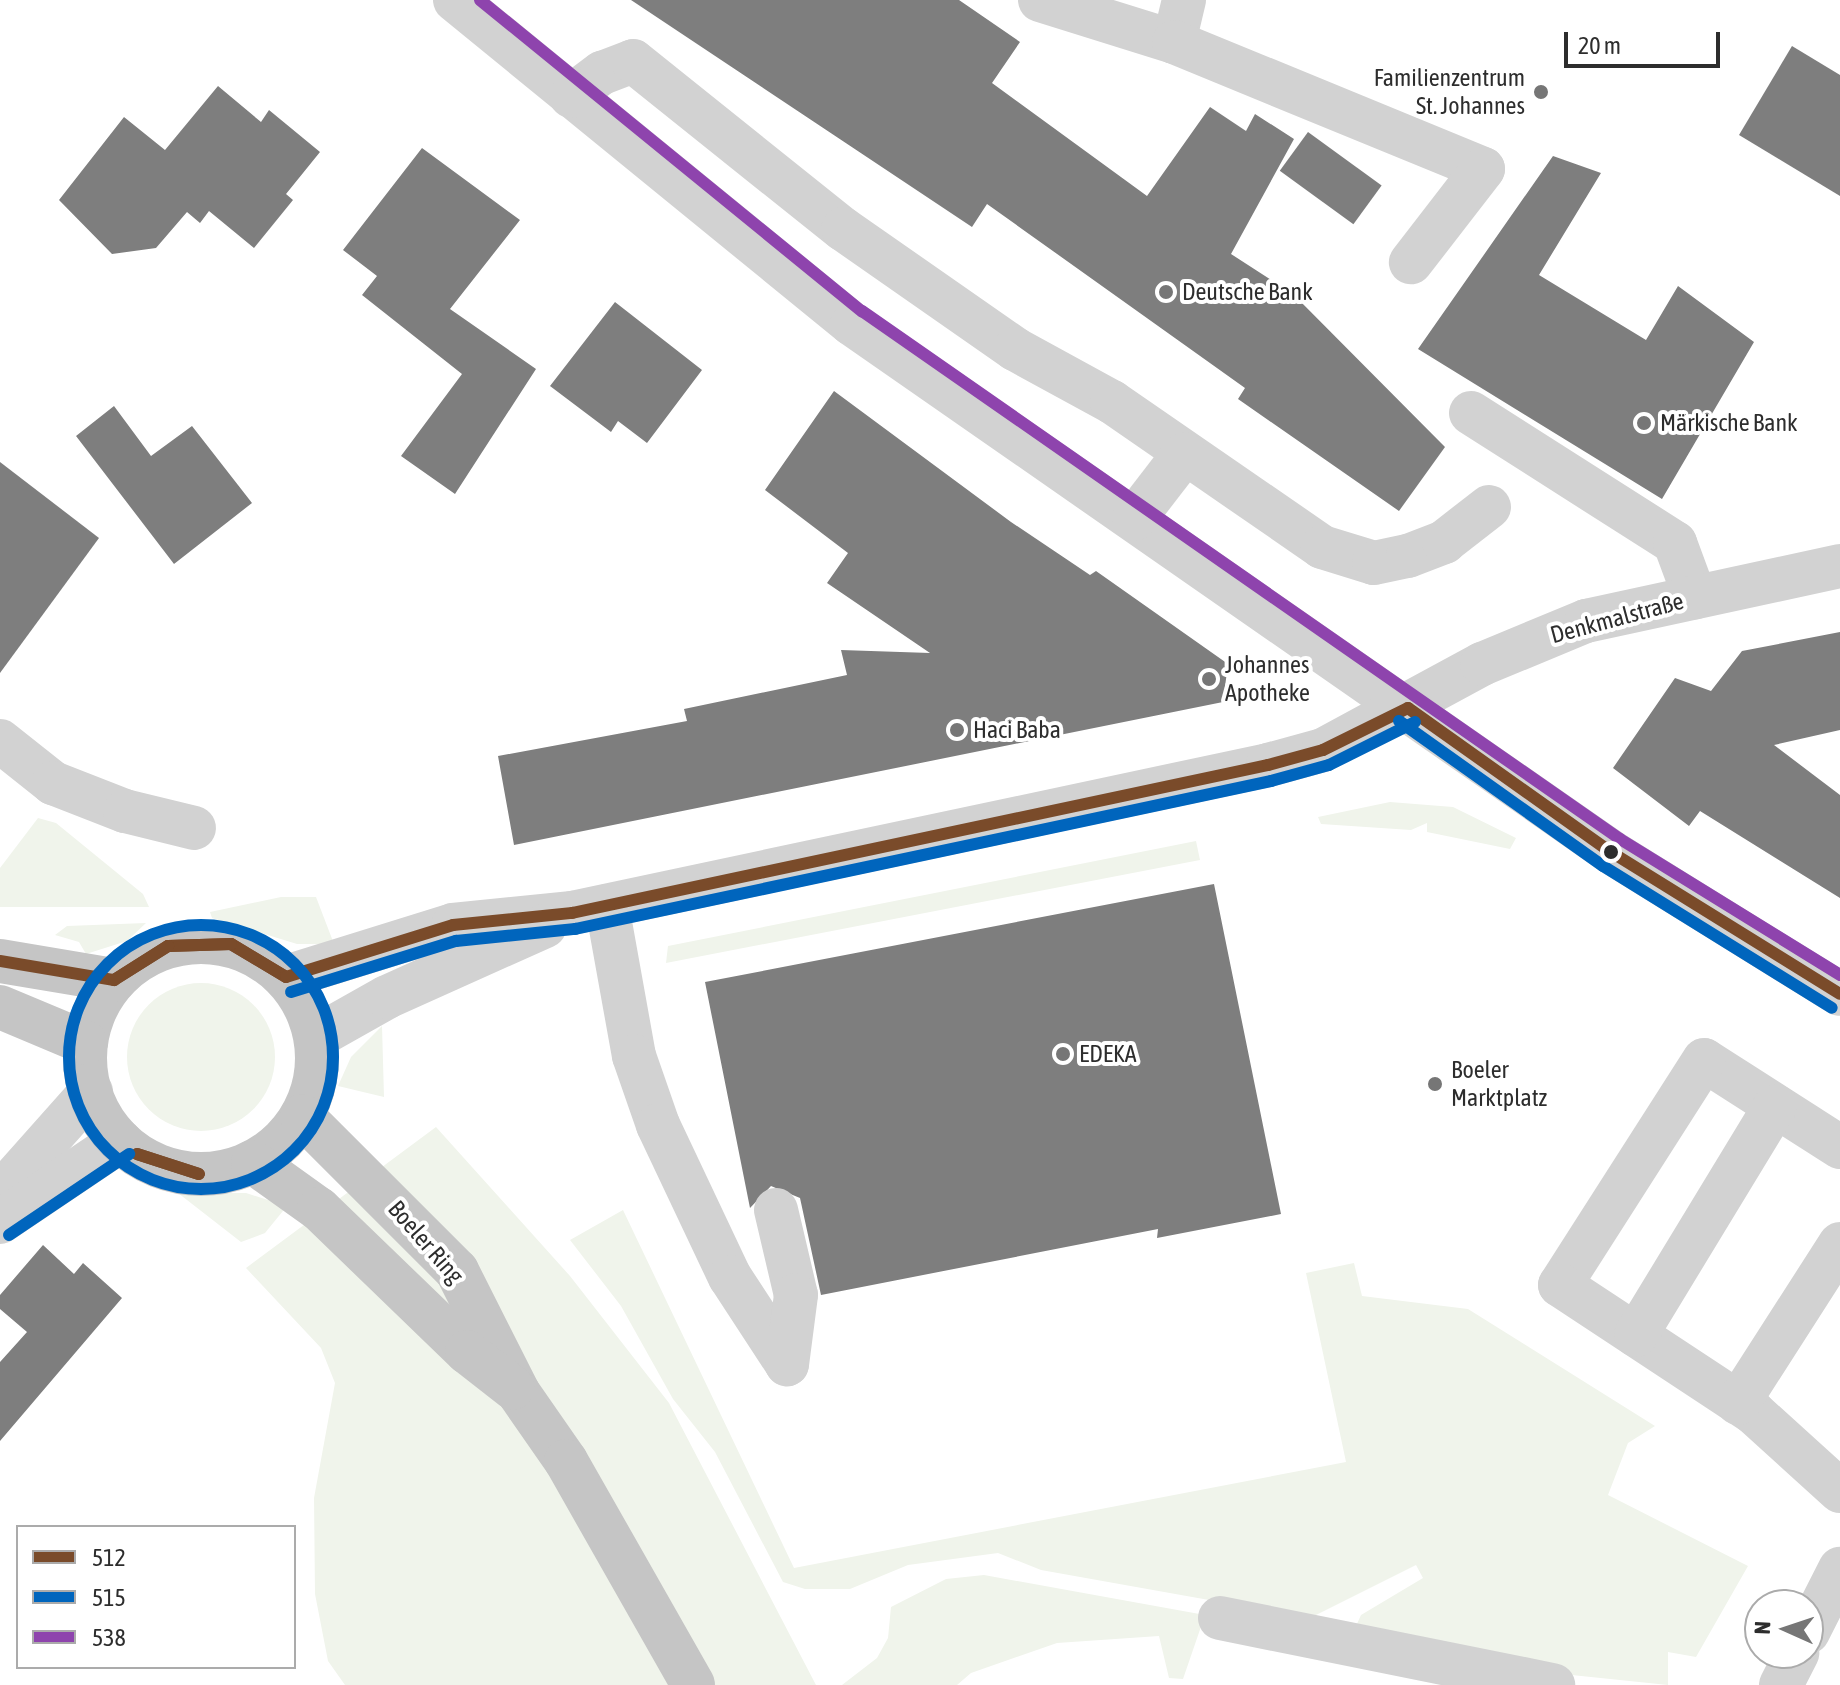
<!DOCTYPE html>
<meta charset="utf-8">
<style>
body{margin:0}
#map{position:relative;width:1840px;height:1685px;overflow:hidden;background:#fff;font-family:"Asap Condensed",sans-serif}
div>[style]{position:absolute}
.green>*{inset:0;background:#f0f4eb}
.round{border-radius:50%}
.building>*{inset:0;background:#7e7e7e;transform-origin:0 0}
.minor>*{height:44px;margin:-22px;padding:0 22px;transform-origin:22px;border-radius:22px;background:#d2d2d2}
.major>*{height:44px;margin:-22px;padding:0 22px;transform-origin:22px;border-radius:22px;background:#c5c5c5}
.major>.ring{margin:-22px;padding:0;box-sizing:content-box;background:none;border:44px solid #c5c5c5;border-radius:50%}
.bus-1>*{height:12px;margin:-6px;padding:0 6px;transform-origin:6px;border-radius:6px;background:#7a4b2a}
.bus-2>*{height:12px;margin:-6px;padding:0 6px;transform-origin:6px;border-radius:6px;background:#0065bd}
.bus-2>.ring{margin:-6px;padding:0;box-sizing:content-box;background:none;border:12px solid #0065bd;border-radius:50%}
.bus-3>*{height:12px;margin:-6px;padding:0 6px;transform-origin:6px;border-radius:6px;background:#8e44ad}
.dots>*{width:22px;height:22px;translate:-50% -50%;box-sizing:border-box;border:4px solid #fff;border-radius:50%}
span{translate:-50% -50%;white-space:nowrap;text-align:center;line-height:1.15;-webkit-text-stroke:8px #fff;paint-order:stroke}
.poi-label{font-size:24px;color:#2d2d2d}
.right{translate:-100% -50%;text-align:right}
.left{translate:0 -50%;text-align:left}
.street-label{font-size:24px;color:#2d2d2d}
.legend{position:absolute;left:16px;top:1525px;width:280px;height:144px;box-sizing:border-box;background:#fff;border:2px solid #ababab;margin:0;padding:10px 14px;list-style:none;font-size:24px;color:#2d2d2d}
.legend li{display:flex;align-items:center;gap:16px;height:40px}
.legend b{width:40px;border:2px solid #ababab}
.north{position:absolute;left:1744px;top:1589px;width:80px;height:80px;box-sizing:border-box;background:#fff;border:2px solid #ababab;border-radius:50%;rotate:273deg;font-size:22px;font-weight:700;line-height:32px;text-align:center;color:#2d2d2d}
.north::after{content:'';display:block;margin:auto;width:28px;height:36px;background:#767676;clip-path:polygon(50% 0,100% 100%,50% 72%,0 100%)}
.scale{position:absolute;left:1564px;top:32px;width:156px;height:36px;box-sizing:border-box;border:4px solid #2d2d2d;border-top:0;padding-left:10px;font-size:24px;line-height:28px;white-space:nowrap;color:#2d2d2d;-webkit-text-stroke:6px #fff;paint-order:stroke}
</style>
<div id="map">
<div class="green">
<i style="clip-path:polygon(1390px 802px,1453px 807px,1516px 838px,1510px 849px,1427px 832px,1427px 823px,1411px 830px,1321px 824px,1318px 817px)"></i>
<i style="clip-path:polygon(38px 818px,56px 823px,143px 894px,149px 907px,0 907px,0 868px)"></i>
<i style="clip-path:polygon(1196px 841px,1200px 860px,666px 963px,668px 946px)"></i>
<i style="clip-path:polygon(281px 897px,316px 897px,334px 944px,297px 944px,212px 918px,210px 912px)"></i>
<i style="clip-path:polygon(146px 923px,127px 941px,86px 954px,79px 942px,55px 935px,67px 926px)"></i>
<i class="round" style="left:127px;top:983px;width:148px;height:148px"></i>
<i style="clip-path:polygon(382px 1026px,384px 1097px,338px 1086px,351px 1057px)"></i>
<i style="clip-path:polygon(436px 1127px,570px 1276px,669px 1403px,816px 1685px,345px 1685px,328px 1661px,315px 1594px,314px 1498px,335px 1383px,321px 1348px,246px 1268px)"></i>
<i style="clip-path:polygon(178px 1193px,246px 1193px,287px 1206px,265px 1233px,241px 1242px)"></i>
<i style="clip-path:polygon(623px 1210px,794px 1568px,1346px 1462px,1306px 1273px,1354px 1263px,1362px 1296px,1468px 1309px,1655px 1426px,1628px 1443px,1608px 1495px,1748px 1566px,1696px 1657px,1668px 1652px,1668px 1685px,1562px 1674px,1356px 1626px,1361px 1615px,1423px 1578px,1416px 1565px,1310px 1618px,1041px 1570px,998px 1553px,908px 1565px,850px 1589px,805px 1589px,783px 1582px,715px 1452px,673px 1399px,621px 1306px,570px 1240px)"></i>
<i style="clip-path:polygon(984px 1575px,1205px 1615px,1183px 1679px,1169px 1678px,1159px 1636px,1057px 1643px,971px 1673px,957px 1685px,842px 1685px,877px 1658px,888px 1638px,891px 1607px,946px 1579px)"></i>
</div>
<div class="building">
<i style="clip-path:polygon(631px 0,959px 0,1020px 42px,992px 83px,1147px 196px,1210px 107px,1246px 131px,1255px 114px,1294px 139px,1231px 254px,1293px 294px,1445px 447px,1399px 511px,1238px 399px,1245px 388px,987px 204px,972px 227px)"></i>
<i style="clip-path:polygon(1792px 46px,1840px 75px,1840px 196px,1739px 135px)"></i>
<i style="clip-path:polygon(218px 86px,261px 122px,269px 110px,320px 152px,286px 194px,293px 200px,254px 248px,209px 211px,200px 223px,187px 212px,156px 248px,112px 254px,59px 200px,124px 117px,165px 150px)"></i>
<i style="left:1308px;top:132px;width:91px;height:48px;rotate:36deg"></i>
<i style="clip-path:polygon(422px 148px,520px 220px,450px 309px,536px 369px,455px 494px,401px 456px,462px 374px,362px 295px,377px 276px,343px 250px)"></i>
<i style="clip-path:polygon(1553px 156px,1601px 173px,1539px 275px,1646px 340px,1678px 286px,1754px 342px,1662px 499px,1418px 349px)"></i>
<i style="clip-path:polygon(615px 302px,702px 370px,647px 443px,618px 421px,611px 432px,550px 386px)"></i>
<i style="clip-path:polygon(834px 391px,1011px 522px,1090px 575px,1096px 571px,1228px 664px,1223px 702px,514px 845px,498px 756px,687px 721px,684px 709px,847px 675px,841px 650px,930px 653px,827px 583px,848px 553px,765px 490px)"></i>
<i style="clip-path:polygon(114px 406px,151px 456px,192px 426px,252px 503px,174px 564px,76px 436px)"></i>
<i style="clip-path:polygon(0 462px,99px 538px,0 673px)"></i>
<i style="clip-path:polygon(1840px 632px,1840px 730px,1774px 745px,1840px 795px,1840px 898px,1700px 811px,1689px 826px,1613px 768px,1675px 678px,1711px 691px,1742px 651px)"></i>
<i style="clip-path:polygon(1214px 884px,1281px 1214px,1157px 1238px,1158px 1229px,821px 1295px,800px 1198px,771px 1186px,750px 1208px,705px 982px)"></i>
<i style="clip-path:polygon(43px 1245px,74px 1274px,83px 1263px,122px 1298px,0 1441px,0 1362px,27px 1332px,0 1309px,0 1295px)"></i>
</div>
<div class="minor">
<i style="left:455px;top:0;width:512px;rotate:39.22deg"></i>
<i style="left:852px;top:324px;width:925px;rotate:34.82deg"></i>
<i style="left:1611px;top:852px;width:269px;rotate:31.8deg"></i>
<i style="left:1040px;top:0;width:140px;rotate:17.4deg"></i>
<i style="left:1184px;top:0;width:43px;rotate:103.4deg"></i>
<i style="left:1174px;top:42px;width:334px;rotate:22.3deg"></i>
<i style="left:1483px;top:169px;width:118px;rotate:127.7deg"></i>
<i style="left:571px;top:96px;width:39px;rotate:-37deg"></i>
<i style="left:602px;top:73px;width:33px;rotate:-21deg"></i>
<i style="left:633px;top:61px;width:269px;rotate:38.7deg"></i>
<i style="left:843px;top:229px;width:210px;rotate:34.9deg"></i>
<i style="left:1015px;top:349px;width:111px;rotate:28.7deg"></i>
<i style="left:1112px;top:402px;width:255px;rotate:34.6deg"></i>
<i style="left:1322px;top:547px;width:54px;rotate:17.1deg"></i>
<i style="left:1374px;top:563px;width:35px;rotate:-12deg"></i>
<i style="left:1408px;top:556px;width:39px;rotate:-21deg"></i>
<i style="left:1444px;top:542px;width:57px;rotate:-37.9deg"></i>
<i style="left:1471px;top:413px;width:242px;rotate:32.5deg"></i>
<i style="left:1675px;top:543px;width:58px;rotate:69.7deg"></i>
<i style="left:1134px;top:519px;width:82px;rotate:-52.4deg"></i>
<i style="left:0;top:741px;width:68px;rotate:38.4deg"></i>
<i style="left:53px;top:783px;width:77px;rotate:21.3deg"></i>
<i style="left:125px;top:811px;width:71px;rotate:13.8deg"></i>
<i style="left:607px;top:906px;width:152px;rotate:79.8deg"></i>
<i style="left:634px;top:1056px;width:73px;rotate:70.8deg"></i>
<i style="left:658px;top:1125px;width:168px;rotate:64.7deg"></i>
<i style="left:730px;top:1277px;width:104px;rotate:56.8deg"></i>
<i style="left:286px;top:977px;width:175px;rotate:-17.3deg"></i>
<i style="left:453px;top:925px;width:120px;rotate:-5.8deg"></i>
<i style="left:572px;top:913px;width:712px;rotate:-12deg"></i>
<i style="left:1268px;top:765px;width:57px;rotate:-15.3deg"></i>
<i style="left:1323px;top:750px;width:181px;rotate:-28.4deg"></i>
<i style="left:1482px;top:664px;width:113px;rotate:-22.5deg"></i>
<i style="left:1586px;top:621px;width:260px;rotate:-12.2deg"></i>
<i style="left:316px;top:1037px;width:81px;rotate:-29.4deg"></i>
<i style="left:387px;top:997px;width:173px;rotate:-24.2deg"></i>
<i style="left:1840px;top:1147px;width:161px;rotate:-147.4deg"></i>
<i style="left:1704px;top:1060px;width:267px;rotate:122.6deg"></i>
<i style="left:1560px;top:1285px;width:232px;rotate:33.4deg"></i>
<i style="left:1754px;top:1413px;width:116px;rotate:42.2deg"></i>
<i style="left:0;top:1194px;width:137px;rotate:-48.3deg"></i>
<i style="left:776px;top:1210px;width:87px;rotate:76.8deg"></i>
<i style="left:796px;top:1295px;width:70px;rotate:97.4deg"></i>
<i style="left:0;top:1222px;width:145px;rotate:-34deg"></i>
<i style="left:1636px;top:1335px;width:268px;rotate:-58.7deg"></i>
<i style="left:1738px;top:1403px;width:189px;rotate:-57.3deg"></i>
<i style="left:1220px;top:1618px;width:340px;rotate:11.4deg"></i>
<i style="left:1808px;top:1632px;width:71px;rotate:-63.1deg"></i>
<i style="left:1781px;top:1685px;width:36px;rotate:-63deg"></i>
</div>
<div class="major">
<i class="ring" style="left:85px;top:942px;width:188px;height:188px"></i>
<i style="left:0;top:961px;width:116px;rotate:9.5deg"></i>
<i style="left:0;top:1007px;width:93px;rotate:22.7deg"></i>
<i style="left:302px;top:1116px;width:219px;rotate:45deg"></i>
<i style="left:457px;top:1271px;width:136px;rotate:63.2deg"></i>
<i style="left:518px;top:1392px;width:84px;rotate:55.2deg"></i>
<i style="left:566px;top:1461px;width:257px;rotate:60.4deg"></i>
<i style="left:253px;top:1162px;width:81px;rotate:35.5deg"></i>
<i style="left:319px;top:1209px;width:206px;rotate:44deg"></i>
<i style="left:467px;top:1352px;width:58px;rotate:38deg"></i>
</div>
<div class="bus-1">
<i style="left:1408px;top:708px;width:249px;rotate:35.4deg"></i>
<i style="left:1611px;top:852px;width:269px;rotate:31.8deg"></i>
<i style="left:231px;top:944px;width:64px;rotate:31deg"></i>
<i style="left:231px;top:944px;width:64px;rotate:31deg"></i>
<i style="left:168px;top:946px;width:63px;rotate:-1.8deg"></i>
<i style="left:168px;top:946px;width:63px;rotate:-1.8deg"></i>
<i style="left:0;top:961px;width:116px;rotate:9.5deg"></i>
<i style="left:286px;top:977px;width:175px;rotate:-17.3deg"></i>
<i style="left:453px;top:925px;width:120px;rotate:-5.8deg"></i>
<i style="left:572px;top:913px;width:712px;rotate:-12deg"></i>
<i style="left:1268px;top:765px;width:57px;rotate:-15.3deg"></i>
<i style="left:1323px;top:750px;width:95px;rotate:-26.3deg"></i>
<i style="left:114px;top:980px;width:64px;rotate:-32.2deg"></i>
<i style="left:114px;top:980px;width:64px;rotate:-32.2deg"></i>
<i style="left:137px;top:1154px;width:65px;rotate:17.9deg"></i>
<i style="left:137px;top:1154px;width:65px;rotate:17.9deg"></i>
</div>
<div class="bus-2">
<i style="left:1399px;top:721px;width:250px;rotate:35.4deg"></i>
<i style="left:1603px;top:866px;width:269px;rotate:31.8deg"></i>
<i class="ring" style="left:69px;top:925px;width:252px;height:252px"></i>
<i style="left:291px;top:992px;width:173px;rotate:-17.2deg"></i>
<i style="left:456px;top:941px;width:120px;rotate:-5.8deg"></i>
<i style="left:575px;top:929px;width:712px;rotate:-12deg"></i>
<i style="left:1271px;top:781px;width:60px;rotate:-15.4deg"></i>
<i style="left:1329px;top:765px;width:96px;rotate:-26.6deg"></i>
<i style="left:9px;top:1235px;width:145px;rotate:-34deg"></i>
</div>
<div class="bus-3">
<i style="left:480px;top:0;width:493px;rotate:39.2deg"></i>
<i style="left:862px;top:311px;width:924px;rotate:34.86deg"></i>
<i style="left:1620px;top:839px;width:259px;rotate:31.7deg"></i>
</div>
<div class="dots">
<i style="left:1541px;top:92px;background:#767676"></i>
<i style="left:1166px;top:292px;background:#767676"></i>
<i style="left:1644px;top:423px;background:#767676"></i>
<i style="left:1209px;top:679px;background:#767676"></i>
<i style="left:957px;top:730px;background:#767676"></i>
<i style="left:1611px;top:852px;background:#2d2d2d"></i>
<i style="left:1063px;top:1054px;background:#767676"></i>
<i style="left:1435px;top:1084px;background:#767676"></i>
</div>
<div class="poi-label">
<span class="right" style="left:1525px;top:92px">Familienzentrum<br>St. Johannes</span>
<span class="left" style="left:1182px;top:292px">Deutsche Bank</span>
<span class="left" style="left:1660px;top:423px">Märkische Bank</span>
<span class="left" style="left:1225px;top:679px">Johannes<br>Apotheke</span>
<span class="left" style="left:973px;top:730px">Haci Baba</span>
<span class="left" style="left:1079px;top:1054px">EDEKA</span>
<span class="left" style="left:1451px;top:1084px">Boeler<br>Marktplatz</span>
</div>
<div class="street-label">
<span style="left:1617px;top:618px;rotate:-15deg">Denkmalstraße</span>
<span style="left:426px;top:1242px;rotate:49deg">Boeler Ring</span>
</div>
<ul class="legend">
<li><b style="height:10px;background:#7a4b2a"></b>512</li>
<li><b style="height:10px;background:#0065bd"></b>515</li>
<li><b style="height:10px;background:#8e44ad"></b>538</li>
</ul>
<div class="north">N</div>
<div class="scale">20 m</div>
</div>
